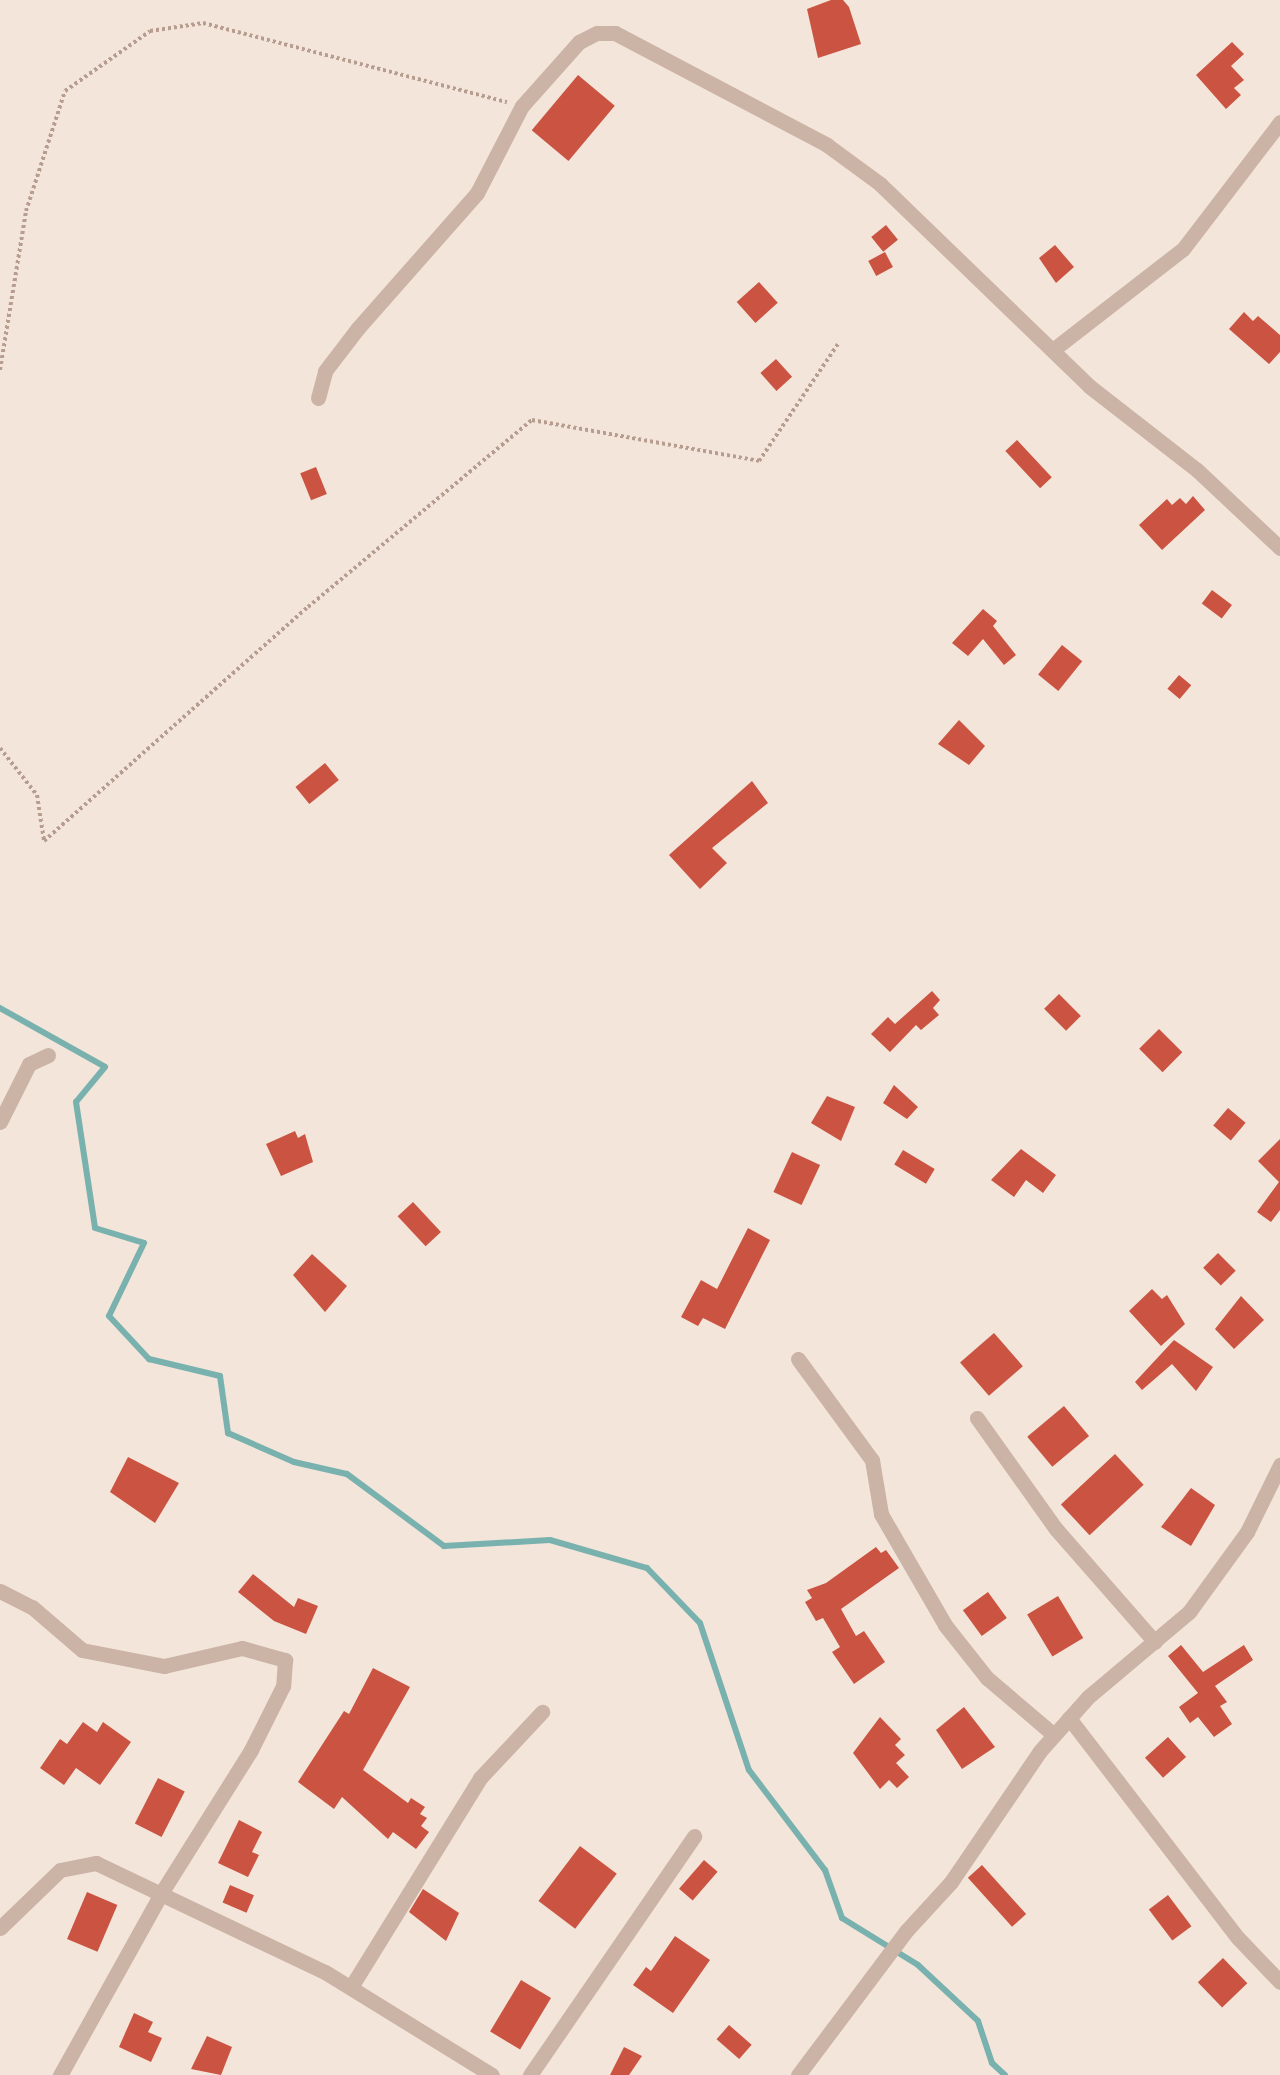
<!DOCTYPE html>
<style>
body{margin:0}
#map{position:relative;width:1280px;height:2075px;overflow:hidden;background:#f3e5da;font-family:"IBM Plex Sans",sans-serif}
div>[style]{position:absolute}
.stream>*{height:6px;margin:-3px;padding:0 3px;transform-origin:3px;border-radius:3px;background:#78b1ad}
.building>*{inset:0;background:#ca5441;transform-origin:0 0}
.path>*{height:4px;margin-top:-2px;transform-origin:0;background:repeating-linear-gradient(90deg,#b79d90 0 3px,transparent 0 6px)}
.minor>*{height:15px;margin:-7.5px;padding:0 7.5px;transform-origin:7.5px;border-radius:7.5px;background:#cbb3a6}
span{translate:-50% -50%;white-space:nowrap;text-align:center;line-height:1.15;-webkit-text-stroke:6px #faefe7;paint-order:stroke}
</style>
<div id="map">
<div class="stream">
<i style="left:0;top:1008px;width:120px;rotate:29.3deg"></i>
<i style="left:105px;top:1067px;width:45px;rotate:129.6deg"></i>
<i style="left:76px;top:1102px;width:127px;rotate:81.4deg"></i>
<i style="left:95px;top:1228px;width:51px;rotate:17deg"></i>
<i style="left:144px;top:1243px;width:81px;rotate:115.6deg"></i>
<i style="left:109px;top:1316px;width:59px;rotate:47.1deg"></i>
<i style="left:149px;top:1359px;width:73px;rotate:13.5deg"></i>
<i style="left:220px;top:1376px;width:58px;rotate:82deg"></i>
<i style="left:228px;top:1433px;width:72px;rotate:23.7deg"></i>
<i style="left:294px;top:1462px;width:54px;rotate:12.8deg"></i>
<i style="left:347px;top:1474px;width:121px;rotate:36.6deg"></i>
<i style="left:444px;top:1546px;width:106px;rotate:-3.2deg"></i>
<i style="left:550px;top:1540px;width:101px;rotate:16.1deg"></i>
<i style="left:647px;top:1568px;width:76px;rotate:46.1deg"></i>
<i style="left:700px;top:1623px;width:155px;rotate:71.6deg"></i>
<i style="left:749px;top:1770px;width:126px;rotate:52.8deg"></i>
<i style="left:825px;top:1870px;width:51px;rotate:70.5deg"></i>
<i style="left:842px;top:1918px;width:89px;rotate:31.7deg"></i>
<i style="left:918px;top:1965px;width:82px;rotate:43deg"></i>
<i style="left:978px;top:2021px;width:44px;rotate:71.6deg"></i>
<i style="left:992px;top:2063px;width:18px;rotate:43deg"></i>
</div>
<div class="building">
<i style="clip-path:polygon(831px 0,843px 0,849px 7px,861px 44px,818px 58px,807px 9px)"></i>
<i style="clip-path:polygon(1232px 42px,1244px 54px,1231px 66px,1244px 80px,1234px 88px,1241px 95px,1226px 109px,1196px 75px)"></i>
<i style="left:578px;top:75px;width:48px;height:72px;rotate:40deg"></i>
<i style="left:886px;top:225px;width:19px;height:19px;rotate:51deg"></i>
<i style="clip-path:polygon(1055px 245px,1074px 267px,1056px 283px,1039px 258px)"></i>
<i style="left:885px;top:252px;width:17px;height:19px;rotate:62deg"></i>
<i style="left:759px;top:282px;width:28px;height:30px;rotate:48deg"></i>
<i style="clip-path:polygon(1244px 312px,1253px 321px,1258px 316px,1280px 335px,1280px 352px,1269px 364px,1229px 329px)"></i>
<i style="left:776px;top:359px;width:24px;height:21px;rotate:48deg"></i>
<i style="left:1017px;top:440px;width:51px;height:16px;rotate:47deg"></i>
<i style="left:316px;top:467px;width:29px;height:17px;rotate:68deg"></i>
<i style="clip-path:polygon(1193px 496px,1205px 510px,1162px 550px,1139px 525px,1167px 499px,1172px 505px,1180px 498px,1186px 504px)"></i>
<i style="left:1212px;top:590px;width:25px;height:17px;rotate:37deg"></i>
<i style="clip-path:polygon(983px 609px,997px 621px,993px 626px,1016px 655px,1004px 665px,983px 639px,968px 656px,952px 643px)"></i>
<i style="left:1062px;top:645px;width:26px;height:38px;rotate:39deg"></i>
<i style="left:1179px;top:675px;width:16px;height:18px;rotate:40deg"></i>
<i style="clip-path:polygon(959px 720px,985px 746px,969px 765px,938px 744px)"></i>
<i style="left:325px;top:763px;width:22px;height:38px;rotate:51deg"></i>
<i style="clip-path:polygon(752px 781px,768px 803px,712px 848px,727px 863px,700px 889px,669px 855px)"></i>
<i style="clip-path:polygon(932px 991px,940px 1000px,933px 1008px,939px 1015px,921px 1030px,916px 1025px,890px 1052px,871px 1034px,888px 1017px,895px 1024px)"></i>
<i style="left:1059px;top:994px;width:31px;height:21px;rotate:45deg"></i>
<i style="left:1159px;top:1029px;width:33px;height:28px;rotate:45deg"></i>
<i style="clip-path:polygon(894px 1085px,918px 1107px,907px 1119px,883px 1103px)"></i>
<i style="clip-path:polygon(827px 1096px,855px 1107px,841px 1141px,811px 1123px)"></i>
<i style="left:1228px;top:1108px;width:23px;height:23px;rotate:40deg"></i>
<i style="clip-path:polygon(295px 1131px,298px 1138px,305px 1134px,313px 1162px,281px 1176px,266px 1144px)"></i>
<i style="clip-path:polygon(1280px 1139px,1280px 1210px,1271px 1222px,1257px 1212px,1279px 1182px,1258px 1161px)"></i>
<i style="clip-path:polygon(1021px 1149px,1056px 1175px,1043px 1193px,1026px 1180px,1014px 1197px,991px 1180px)"></i>
<i style="left:903px;top:1150px;width:37px;height:17px;rotate:31deg"></i>
<i style="left:792px;top:1152px;width:31px;height:44px;rotate:25deg"></i>
<i style="left:413px;top:1202px;width:41px;height:21px;rotate:47deg"></i>
<i style="clip-path:polygon(748px 1228px,770px 1240px,725px 1329px,703px 1318px,698px 1326px,681px 1317px,701px 1280px,717px 1289px)"></i>
<i style="left:1218px;top:1253px;width:25px;height:21px;rotate:45deg"></i>
<i style="clip-path:polygon(312px 1254px,347px 1286px,325px 1312px,293px 1275px)"></i>
<i style="clip-path:polygon(1152px 1289px,1162px 1299px,1167px 1295px,1185px 1324px,1161px 1346px,1129px 1311px)"></i>
<i style="clip-path:polygon(1241px 1296px,1264px 1320px,1234px 1349px,1215px 1329px)"></i>
<i style="left:994px;top:1333px;width:44px;height:45px;rotate:49deg"></i>
<i style="clip-path:polygon(1174px 1340px,1213px 1367px,1196px 1391px,1172px 1364px,1142px 1390px,1135px 1382px)"></i>
<i style="left:1064px;top:1406px;width:39px;height:48px;rotate:50deg"></i>
<i style="left:1115px;top:1454px;width:42px;height:74px;rotate:47deg"></i>
<i style="clip-path:polygon(128px 1457px,179px 1483px,155px 1523px,110px 1492px)"></i>
<i style="clip-path:polygon(1191px 1488px,1215px 1505px,1191px 1546px,1161px 1527px)"></i>
<i style="clip-path:polygon(876px 1547px,881px 1553px,886px 1550px,899px 1568px,841px 1609px,856px 1636px,864px 1631px,885px 1662px,854px 1684px,832px 1652px,840px 1647px,823px 1618px,816px 1621px,805px 1602px,812px 1598px,807px 1590px,826px 1583px)"></i>
<i style="clip-path:polygon(253px 1574px,294px 1607px,298px 1598px,318px 1606px,306px 1634px,274px 1621px,238px 1592px)"></i>
<i style="left:988px;top:1592px;width:32px;height:31px;rotate:54deg"></i>
<i style="left:1058px;top:1596px;width:49px;height:36px;rotate:59deg"></i>
<i style="clip-path:polygon(1181px 1645px,1203px 1672px,1244px 1645px,1253px 1660px,1215px 1686px,1227px 1702px,1220px 1706px,1232px 1724px,1214px 1737px,1198px 1717px,1190px 1723px,1179px 1707px,1198px 1693px,1168px 1656px)"></i>
<i style="clip-path:polygon(373px 1668px,410px 1687px,363px 1770px,408px 1803px,411px 1798px,425px 1807px,420px 1814px,427px 1818px,421px 1826px,429px 1832px,416px 1849px,393px 1832px,388px 1839px,342px 1797px,334px 1809px,298px 1782px,344px 1711px,349px 1714px)"></i>
<i style="clip-path:polygon(964px 1707px,995px 1747px,962px 1769px,936px 1730px)"></i>
<i style="clip-path:polygon(880px 1717px,901px 1739px,895px 1745px,905px 1755px,896px 1763px,909px 1777px,897px 1788px,889px 1780px,880px 1789px,853px 1753px)"></i>
<i style="clip-path:polygon(83px 1722px,97px 1732px,103px 1722px,131px 1742px,100px 1785px,76px 1768px,64px 1785px,40px 1768px,60px 1739px,67px 1744px)"></i>
<i style="left:1168px;top:1737px;width:27px;height:31px;rotate:48deg"></i>
<i style="left:158px;top:1778px;width:30px;height:51px;rotate:27deg"></i>
<i style="clip-path:polygon(239px 1820px,262px 1832px,252px 1852px,259px 1855px,248px 1877px,218px 1863px)"></i>
<i style="left:580px;top:1846px;width:46px;height:69px;rotate:37deg"></i>
<i style="left:704px;top:1860px;width:18px;height:38px;rotate:41deg"></i>
<i style="left:982px;top:1865px;width:66px;height:19px;rotate:48deg"></i>
<i style="left:230px;top:1885px;width:26px;height:19px;rotate:23deg"></i>
<i style="clip-path:polygon(423px 1889px,459px 1913px,446px 1941px,409px 1912px)"></i>
<i style="left:87px;top:1892px;width:33px;height:51px;rotate:23deg"></i>
<i style="left:1168px;top:1895px;width:39px;height:24px;rotate:53deg"></i>
<i style="clip-path:polygon(675px 1936px,710px 1960px,673px 2013px,633px 1985px,646px 1967px,651px 1971px)"></i>
<i style="left:1223px;top:1958px;width:35px;height:35px;rotate:46deg"></i>
<i style="left:521px;top:1980px;width:35px;height:60px;rotate:31deg"></i>
<i style="clip-path:polygon(134px 2013px,153px 2022px,148px 2032px,162px 2038px,151px 2062px,119px 2047px)"></i>
<i style="left:729px;top:2025px;width:30px;height:19px;rotate:41deg"></i>
<i style="clip-path:polygon(207px 2036px,232px 2047px,221px 2075px,191px 2069px)"></i>
<i style="clip-path:polygon(624px 2047px,642px 2056px,629px 2075px,610px 2075px)"></i>
</div>
<div class="path">
<i style="left:0;top:370px;width:161px;rotate:-80.7deg"></i>
<i style="left:26px;top:211px;width:126px;rotate:-72deg"></i>
<i style="left:65px;top:91px;width:104px;rotate:-35.2deg"></i>
<i style="left:150px;top:31px;width:54px;rotate:-8.6deg"></i>
<i style="left:203px;top:23px;width:314px;rotate:14.6deg"></i>
<i style="left:0;top:748px;width:60px;rotate:51.8deg"></i>
<i style="left:37px;top:795px;width:47px;rotate:81.3deg"></i>
<i style="left:44px;top:841px;width:353px;rotate:-41.6deg"></i>
<i style="left:308px;top:607px;width:292px;rotate:-39.9deg"></i>
<i style="left:532px;top:420px;width:231px;rotate:10.2deg"></i>
<i style="left:759px;top:461px;width:141px;rotate:-56deg"></i>
</div>
<div class="minor">
<i style="left:1054px;top:349px;width:163px;rotate:-37.8deg"></i>
<i style="left:1183px;top:249px;width:160px;rotate:-52.6deg"></i>
<i style="left:318px;top:398px;width:28px;rotate:-75deg"></i>
<i style="left:325px;top:371px;width:54px;rotate:-52.5deg"></i>
<i style="left:358px;top:328px;width:180px;rotate:-48.6deg"></i>
<i style="left:477px;top:193px;width:98px;rotate:-62.7deg"></i>
<i style="left:522px;top:106px;width:86px;rotate:-48.3deg"></i>
<i style="left:579px;top:42px;width:20px;rotate:-27deg"></i>
<i style="left:597px;top:33px;width:18px"></i>
<i style="left:615px;top:33px;width:240px;rotate:27.8deg"></i>
<i style="left:827px;top:145px;width:66px;rotate:36.3deg"></i>
<i style="left:880px;top:184px;width:291px;rotate:44deg"></i>
<i style="left:1089px;top:386px;width:137px;rotate:37.9deg"></i>
<i style="left:1197px;top:470px;width:114px;rotate:43.2deg"></i>
<i style="left:0;top:1122px;width:65px;rotate:-63.4deg"></i>
<i style="left:29px;top:1064px;width:21px;rotate:-25deg"></i>
<i style="left:798px;top:1359px;width:125px;rotate:53.8deg"></i>
<i style="left:872px;top:1460px;width:55px;rotate:80.5deg"></i>
<i style="left:881px;top:1514px;width:128px;rotate:60deg"></i>
<i style="left:945px;top:1625px;width:68px;rotate:51.6deg"></i>
<i style="left:987px;top:1678px;width:88px;rotate:40.4deg"></i>
<i style="left:977px;top:1418px;width:136px;rotate:54.6deg"></i>
<i style="left:1056px;top:1529px;width:150px;rotate:48.8deg"></i>
<i style="left:0;top:1591px;width:36px;rotate:27deg"></i>
<i style="left:32px;top:1607px;width:66px;rotate:40.7deg"></i>
<i style="left:82px;top:1650px;width:84px;rotate:11deg"></i>
<i style="left:164px;top:1666px;width:80px;rotate:-13deg"></i>
<i style="left:242px;top:1648px;width:45px;rotate:15.6deg"></i>
<i style="left:285px;top:1660px;width:26px;rotate:94deg"></i>
<i style="left:283px;top:1686px;width:72px;rotate:116.6deg"></i>
<i style="left:251px;top:1750px;width:168px;rotate:122.1deg"></i>
<i style="left:162px;top:1892px;width:210px;rotate:119.1deg"></i>
<i style="left:1069px;top:1718px;width:277px;rotate:52.5deg"></i>
<i style="left:1238px;top:1938px;width:61px;rotate:46.3deg"></i>
<i style="left:0;top:1928px;width:83px;rotate:-44deg"></i>
<i style="left:60px;top:1870px;width:37px;rotate:-11deg"></i>
<i style="left:96px;top:1863px;width:254px;rotate:25.5deg"></i>
<i style="left:325px;top:1972px;width:196px;rotate:31.7deg"></i>
<i style="left:351px;top:1987px;width:246px;rotate:-58.3deg"></i>
<i style="left:480px;top:1778px;width:91px;rotate:-46.8deg"></i>
<i style="left:530px;top:2075px;width:290px;rotate:-55.5deg"></i>
<i style="left:798px;top:2075px;width:181px;rotate:-53.1deg"></i>
<i style="left:907px;top:1930px;width:65px;rotate:-47.5deg"></i>
<i style="left:951px;top:1882px;width:158px;rotate:-55.8deg"></i>
<i style="left:1040px;top:1751px;width:72px;rotate:-48.4deg"></i>
<i style="left:1088px;top:1697px;width:132px;rotate:-40.1deg"></i>
<i style="left:1189px;top:1612px;width:99px;rotate:-54.1deg"></i>
<i style="left:1247px;top:1532px;width:75px;rotate:-63.8deg"></i>
</div>
</div>
